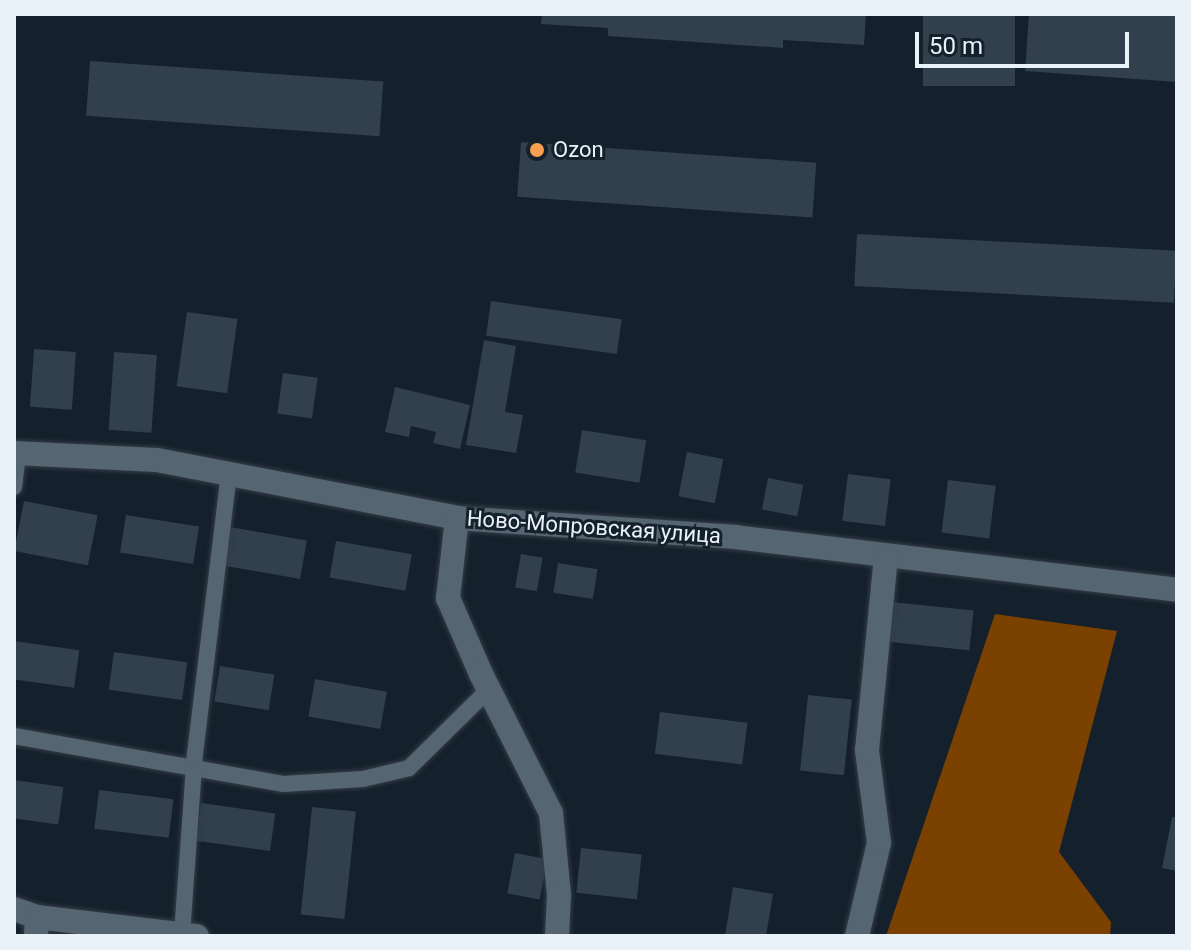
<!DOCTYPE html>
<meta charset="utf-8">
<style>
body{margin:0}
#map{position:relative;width:1191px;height:950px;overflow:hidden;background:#14212c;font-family:Roboto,sans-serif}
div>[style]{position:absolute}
.forest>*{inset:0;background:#7a4101}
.building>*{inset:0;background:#323f4c;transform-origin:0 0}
.roads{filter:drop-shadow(0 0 2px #353d46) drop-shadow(0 0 2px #353d46)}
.lane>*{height:16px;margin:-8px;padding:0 8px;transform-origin:8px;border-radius:8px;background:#566572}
.street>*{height:24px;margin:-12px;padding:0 12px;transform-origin:12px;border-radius:12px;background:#566572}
.dots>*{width:22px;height:22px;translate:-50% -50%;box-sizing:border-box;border:4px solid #14212c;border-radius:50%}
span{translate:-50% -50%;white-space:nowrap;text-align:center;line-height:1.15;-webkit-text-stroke:6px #14212c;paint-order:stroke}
.poi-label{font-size:22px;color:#e9f1f9}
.left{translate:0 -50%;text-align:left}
.street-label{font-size:22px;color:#e9f1f9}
.frame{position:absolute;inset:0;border:16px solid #e9f1f9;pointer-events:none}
.scale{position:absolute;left:915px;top:32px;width:214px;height:36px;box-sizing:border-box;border:4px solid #e9f1f9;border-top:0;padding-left:10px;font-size:24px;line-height:28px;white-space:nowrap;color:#e9f1f9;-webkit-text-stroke:6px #14212c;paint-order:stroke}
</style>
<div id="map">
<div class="forest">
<i style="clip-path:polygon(995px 614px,1117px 631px,1059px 852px,1111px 922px,1110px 936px,886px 936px)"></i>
</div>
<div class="building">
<i style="clip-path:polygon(542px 14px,866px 14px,864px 45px,783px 40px,783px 48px,608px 36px,608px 28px,541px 24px)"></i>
<i style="left:923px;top:14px;width:92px;height:72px"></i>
<i style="clip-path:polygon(1029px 14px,1177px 14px,1177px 82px,1025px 71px)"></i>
<i style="left:90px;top:61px;width:294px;height:55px;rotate:4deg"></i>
<i style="left:521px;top:142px;width:296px;height:55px;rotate:4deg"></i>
<i style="left:857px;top:234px;width:320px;height:52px;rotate:3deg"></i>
<i style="left:491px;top:301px;width:132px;height:35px;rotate:8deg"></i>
<i style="left:187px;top:312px;width:51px;height:75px;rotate:8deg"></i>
<i style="clip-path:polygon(484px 340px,516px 346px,505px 412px,523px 415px,516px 453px,466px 445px)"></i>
<i style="left:34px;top:349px;width:42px;height:58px;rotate:4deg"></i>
<i style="left:114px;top:352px;width:43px;height:78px;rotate:4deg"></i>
<i style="left:283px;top:373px;width:35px;height:41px;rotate:8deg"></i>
<i style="clip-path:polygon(395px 387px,470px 405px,460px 449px,433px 443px,436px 432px,411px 426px,409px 437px,385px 432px)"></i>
<i style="left:582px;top:430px;width:65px;height:43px;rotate:9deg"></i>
<i style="left:687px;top:452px;width:37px;height:45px;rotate:11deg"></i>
<i style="left:848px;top:474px;width:43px;height:47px;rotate:7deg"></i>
<i style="left:768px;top:478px;width:36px;height:32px;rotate:11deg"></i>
<i style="left:948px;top:480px;width:48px;height:53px;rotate:7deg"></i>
<i style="left:24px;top:501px;width:75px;height:51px;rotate:11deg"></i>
<i style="left:126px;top:515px;width:74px;height:38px;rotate:9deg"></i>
<i style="left:230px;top:527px;width:78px;height:39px;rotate:10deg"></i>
<i style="left:336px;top:541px;width:77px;height:37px;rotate:10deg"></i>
<i style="left:521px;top:554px;width:22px;height:34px;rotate:10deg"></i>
<i style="left:558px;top:563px;width:40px;height:30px;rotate:9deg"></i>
<i style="left:892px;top:602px;width:82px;height:40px;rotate:6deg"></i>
<i style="left:14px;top:641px;width:66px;height:38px;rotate:8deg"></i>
<i style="left:114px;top:652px;width:74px;height:38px;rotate:8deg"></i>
<i style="left:220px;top:666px;width:55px;height:36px;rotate:9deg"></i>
<i style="left:315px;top:679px;width:73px;height:38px;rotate:10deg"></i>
<i style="left:808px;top:695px;width:44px;height:76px;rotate:6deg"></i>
<i style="left:660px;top:712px;width:88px;height:42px;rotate:7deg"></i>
<i style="left:14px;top:780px;width:50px;height:38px;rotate:8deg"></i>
<i style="left:99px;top:790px;width:75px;height:39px;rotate:7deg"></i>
<i style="left:201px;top:803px;width:75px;height:38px;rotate:8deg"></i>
<i style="left:312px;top:807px;width:44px;height:108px;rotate:6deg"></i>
<i style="clip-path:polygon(1172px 817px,1177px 818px,1177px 871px,1162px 868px)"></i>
<i style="left:581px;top:848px;width:61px;height:45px;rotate:6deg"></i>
<i style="left:515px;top:853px;width:33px;height:41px;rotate:11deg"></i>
<i style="clip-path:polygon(733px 887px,773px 894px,766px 936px,725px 936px)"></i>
</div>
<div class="roads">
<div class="lane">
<i style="left:14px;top:487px;width:34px;rotate:-83deg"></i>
<i style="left:14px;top:736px;width:273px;rotate:10.1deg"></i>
<i style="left:283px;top:784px;width:80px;rotate:-3.6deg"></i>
<i style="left:363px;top:779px;width:47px;rotate:-13.4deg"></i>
<i style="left:409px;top:768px;width:112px;rotate:-44.6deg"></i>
<i style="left:182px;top:934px;width:180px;rotate:-85.9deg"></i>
<i style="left:195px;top:754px;width:282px;rotate:-83.1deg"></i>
</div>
<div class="street">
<i style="left:14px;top:453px;width:143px;rotate:2.8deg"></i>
<i style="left:157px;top:460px;width:306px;rotate:10.9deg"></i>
<i style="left:457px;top:518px;width:279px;rotate:3.9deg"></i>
<i style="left:735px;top:537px;width:445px;rotate:6.8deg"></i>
<i style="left:457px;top:518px;width:81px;rotate:96.4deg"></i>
<i style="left:448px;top:598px;width:83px;rotate:66.5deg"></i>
<i style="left:481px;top:674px;width:156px;rotate:63.3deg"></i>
<i style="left:551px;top:813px;width:82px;rotate:84.4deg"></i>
<i style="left:559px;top:895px;width:41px;rotate:92.8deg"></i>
<i style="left:14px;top:909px;width:24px;rotate:19deg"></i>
<i style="left:37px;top:917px;width:19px;rotate:93deg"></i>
<i style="left:37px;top:917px;width:161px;rotate:6.8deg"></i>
<i style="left:857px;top:936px;width:96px;rotate:-76.7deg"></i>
<i style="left:879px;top:843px;width:94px;rotate:-97.4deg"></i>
<i style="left:867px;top:750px;width:195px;rotate:-84.4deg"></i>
</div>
</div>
<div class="dots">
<i style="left:537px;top:150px;background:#fa9f50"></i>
</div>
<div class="poi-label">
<span class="left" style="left:553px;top:150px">Ozon</span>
</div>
<div class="street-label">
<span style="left:594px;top:527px;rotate:4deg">Ново-Мопровская улица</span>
</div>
<div class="frame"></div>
<div class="scale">50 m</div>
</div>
